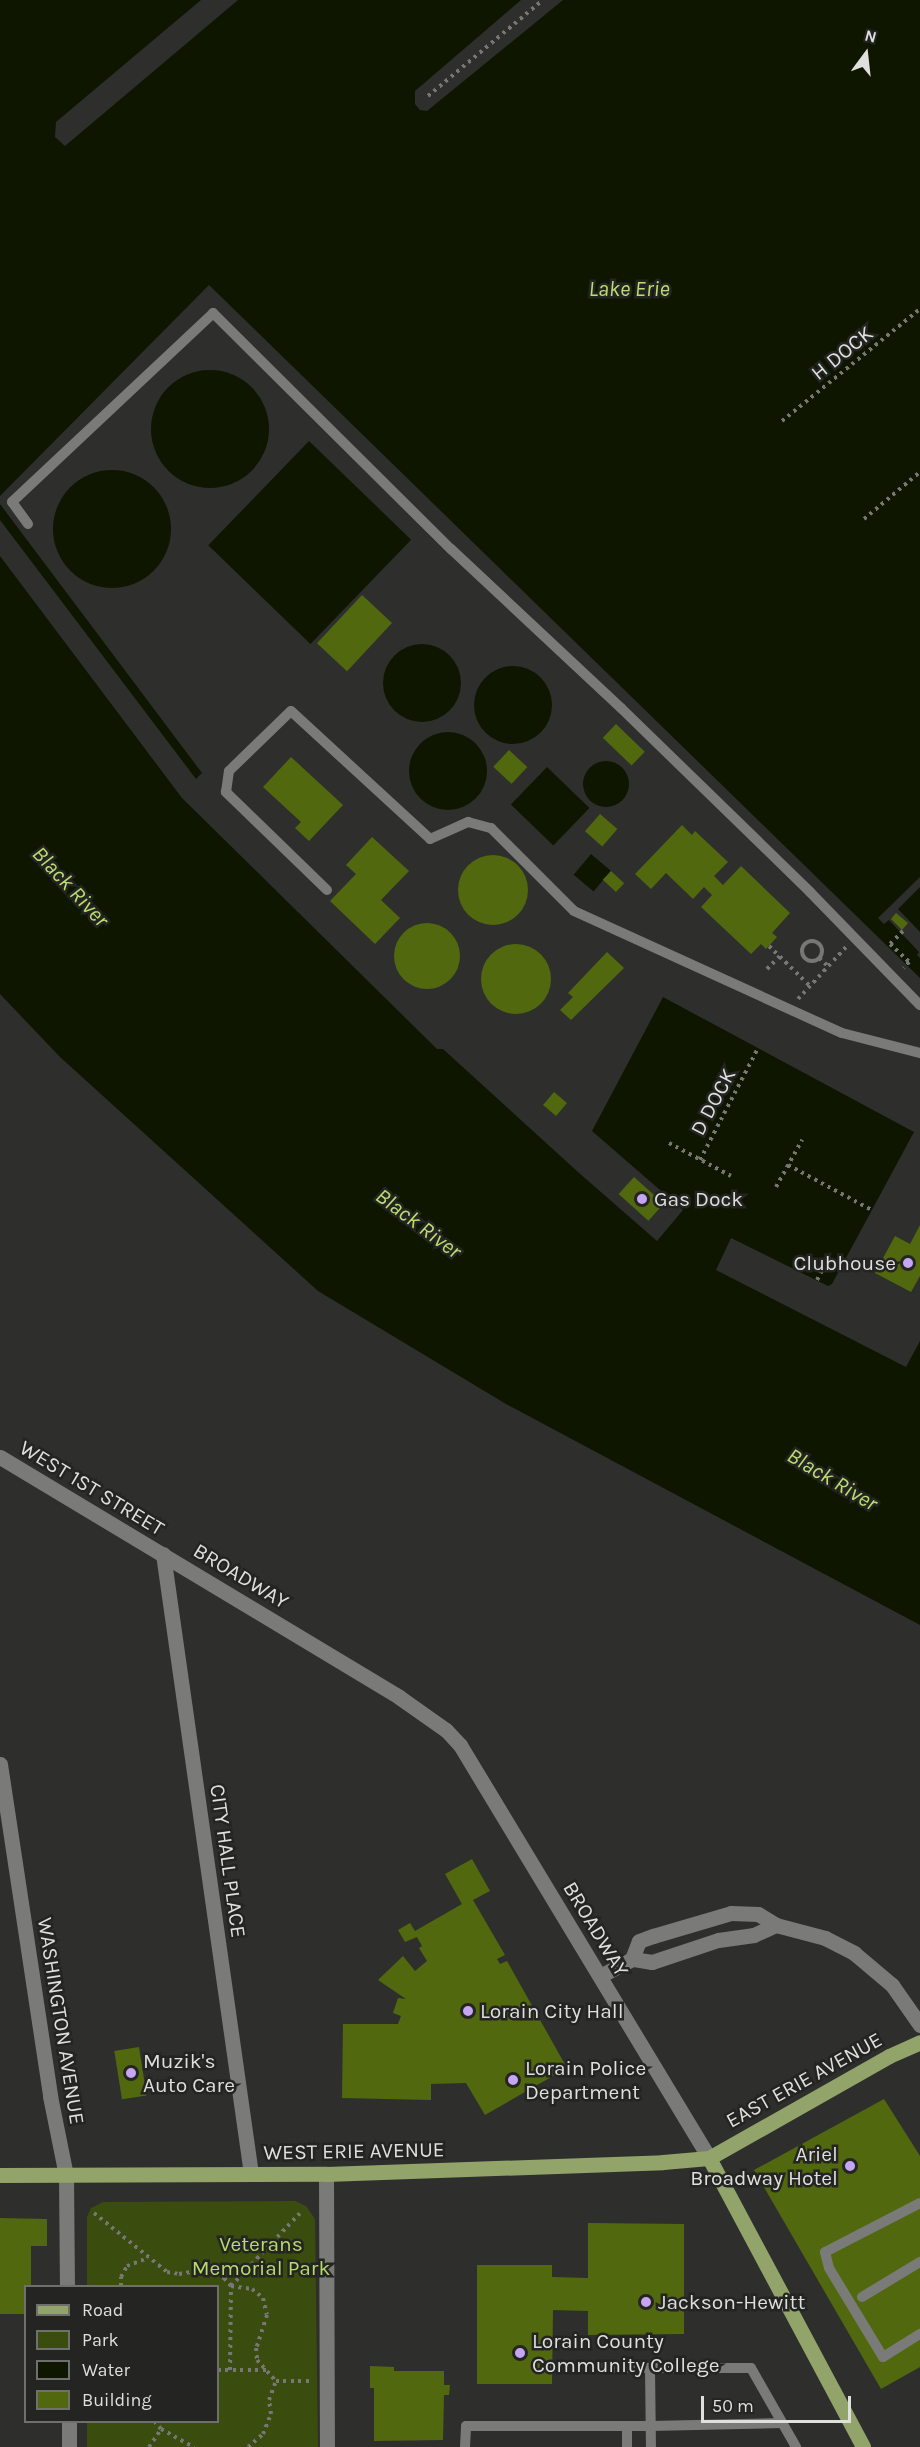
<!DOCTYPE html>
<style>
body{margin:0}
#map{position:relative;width:920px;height:2447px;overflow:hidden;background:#2e2f2c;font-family:Karla,sans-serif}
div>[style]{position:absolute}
.green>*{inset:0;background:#3b4c0f}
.water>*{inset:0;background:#0e1600;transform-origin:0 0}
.round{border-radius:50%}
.pier>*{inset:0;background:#2e2f2c}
.building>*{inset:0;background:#51680f;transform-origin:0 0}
.path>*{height:4px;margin-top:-2px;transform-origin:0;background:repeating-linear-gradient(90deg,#777775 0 3px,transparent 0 7.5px)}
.path>.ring{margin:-2px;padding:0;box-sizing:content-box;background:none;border:4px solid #777775;border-radius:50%}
.service>*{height:10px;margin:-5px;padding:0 5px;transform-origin:5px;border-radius:5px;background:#7a7b78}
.minor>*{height:15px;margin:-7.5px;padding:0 7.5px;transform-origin:7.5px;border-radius:7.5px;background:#7a7b78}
.tertiary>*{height:15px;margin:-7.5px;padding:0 7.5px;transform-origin:7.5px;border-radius:7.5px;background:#7a7b78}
.primary>*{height:15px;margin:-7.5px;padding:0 7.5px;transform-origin:7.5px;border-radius:7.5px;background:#92a46a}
.dots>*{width:16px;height:16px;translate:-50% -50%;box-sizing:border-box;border:3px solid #242522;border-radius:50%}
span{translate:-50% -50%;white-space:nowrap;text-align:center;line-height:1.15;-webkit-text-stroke:5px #242522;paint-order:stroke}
.street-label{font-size:21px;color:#dfdfdd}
.poi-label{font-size:21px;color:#dfdfdd}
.left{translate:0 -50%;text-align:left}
.right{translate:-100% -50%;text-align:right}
.park-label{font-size:21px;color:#b7da6b}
.water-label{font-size:22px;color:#bbde6f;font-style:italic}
.legend{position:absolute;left:24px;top:2285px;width:195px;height:138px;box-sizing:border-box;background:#242522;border:2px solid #6f6f6d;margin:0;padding:8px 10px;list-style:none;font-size:18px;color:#dfdfdd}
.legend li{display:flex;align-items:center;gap:12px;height:30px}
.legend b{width:30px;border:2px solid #6f6f6d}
.north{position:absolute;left:836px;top:24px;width:60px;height:60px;-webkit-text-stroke:4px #242522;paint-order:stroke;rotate:15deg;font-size:16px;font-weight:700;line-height:24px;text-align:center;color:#dfdfdd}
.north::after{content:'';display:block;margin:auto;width:21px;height:27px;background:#dfdfdd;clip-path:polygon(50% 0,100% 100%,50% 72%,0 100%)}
.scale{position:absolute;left:701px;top:2396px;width:150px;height:27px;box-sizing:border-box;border:3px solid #dfdfdd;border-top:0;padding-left:8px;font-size:18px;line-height:21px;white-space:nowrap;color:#dfdfdd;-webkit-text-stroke:4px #242522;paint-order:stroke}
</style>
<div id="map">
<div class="green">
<i style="clip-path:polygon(295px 2201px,306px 2206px,315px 2219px,318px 2447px,87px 2447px,87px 2422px,218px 2422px,218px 2286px,87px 2286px,87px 2217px,91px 2208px,103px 2202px)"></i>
</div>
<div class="water">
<i style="clip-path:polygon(0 0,920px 0,920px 978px,209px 285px,0 496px)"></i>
<i class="round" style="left:151px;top:370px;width:118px;height:118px"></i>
<i style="left:309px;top:441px;width:142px;height:145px;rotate:44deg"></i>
<i class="round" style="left:53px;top:470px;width:118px;height:118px"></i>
<i style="clip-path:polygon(0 504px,202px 773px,196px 779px,0 520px)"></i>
<i style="clip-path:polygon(0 556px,182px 798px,437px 1049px,443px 1049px,578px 1172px,657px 1241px,683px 1210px,592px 1131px,663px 997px,914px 1132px,832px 1284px,828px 1286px,731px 1238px,716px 1270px,906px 1367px,920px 1341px,920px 1625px,506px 1404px,318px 1291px,60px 1057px,0 994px)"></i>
<i class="round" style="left:383px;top:644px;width:78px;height:78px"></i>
<i class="round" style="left:474px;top:666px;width:78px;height:78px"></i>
<i class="round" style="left:409px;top:732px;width:78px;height:78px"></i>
<i class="round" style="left:583px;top:761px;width:46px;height:46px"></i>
<i style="left:547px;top:767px;width:59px;height:52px;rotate:44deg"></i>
<i style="left:591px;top:854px;width:26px;height:27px;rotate:40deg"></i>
</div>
<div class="pier">
<i style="clip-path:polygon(201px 0,238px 0,65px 146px,55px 137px,56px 122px)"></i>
<i style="clip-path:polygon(521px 0,563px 0,427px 111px,420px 110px,415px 104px,415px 91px)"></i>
<i style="clip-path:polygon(920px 877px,920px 887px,898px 909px,920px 932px,920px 958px,917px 955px,919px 952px,889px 920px,884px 924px,878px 918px)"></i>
</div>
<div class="building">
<i style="left:362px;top:595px;width:41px;height:66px;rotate:43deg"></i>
<i style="left:616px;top:724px;width:40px;height:19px;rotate:44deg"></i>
<i style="left:509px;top:750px;width:25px;height:23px;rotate:43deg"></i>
<i style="clip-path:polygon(291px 757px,343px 805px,309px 841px,295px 828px,301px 822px,263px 787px)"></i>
<i style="left:600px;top:814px;width:23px;height:23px;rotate:41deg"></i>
<i style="clip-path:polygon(682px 825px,692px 835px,695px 831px,728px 862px,714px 876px,723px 885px,741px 866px,790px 913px,772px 933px,777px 937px,766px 949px,761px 944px,751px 954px,701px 907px,712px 895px,704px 887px,693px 899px,666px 873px,651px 889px,635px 874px)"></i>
<i style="clip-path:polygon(372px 837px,409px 871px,381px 900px,400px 918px,375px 944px,330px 901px,356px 874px,346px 865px)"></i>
<i class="round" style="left:458px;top:855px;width:70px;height:70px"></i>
<i style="left:611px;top:871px;width:18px;height:12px;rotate:43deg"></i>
<i style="clip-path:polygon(896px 913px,908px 923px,902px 930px,891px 919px)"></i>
<i class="round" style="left:394px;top:923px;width:66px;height:66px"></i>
<i class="round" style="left:481px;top:944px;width:70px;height:70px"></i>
<i style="clip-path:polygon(607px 952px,624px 968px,571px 1020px,560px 1010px,573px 997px,568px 993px)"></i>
<i style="left:554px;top:1092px;width:17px;height:17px;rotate:40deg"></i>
<i style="left:634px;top:1177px;width:40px;height:23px;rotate:42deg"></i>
<i style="clip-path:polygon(920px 1225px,920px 1276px,911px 1292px,875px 1273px,895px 1236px,910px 1244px)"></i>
<i style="clip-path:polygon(472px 1859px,490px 1891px,473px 1900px,505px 1955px,497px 1959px,500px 1964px,507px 1961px,567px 2068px,485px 2115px,466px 2083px,431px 2084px,431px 2100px,342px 2098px,343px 2024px,398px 2024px,401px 2016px,393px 2013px,398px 1998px,406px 1999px,378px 1980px,403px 1956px,415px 1971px,427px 1961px,419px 1948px,422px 1946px,417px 1937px,405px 1942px,398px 1930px,410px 1923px,415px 1931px,462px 1904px,445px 1874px)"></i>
<i style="left:139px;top:2047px;width:49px;height:25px;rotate:81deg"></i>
<i style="clip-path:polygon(884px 2099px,920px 2156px,920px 2367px,881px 2389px,754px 2170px)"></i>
<i style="clip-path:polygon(0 2218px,47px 2219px,47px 2246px,31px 2246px,31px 2286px,26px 2286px,26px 2314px,0 2314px)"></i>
<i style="clip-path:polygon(588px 2223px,684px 2224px,684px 2334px,588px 2335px,588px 2311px,553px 2310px,552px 2384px,477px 2384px,477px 2265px,552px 2265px,552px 2277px,588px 2278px)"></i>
<i style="clip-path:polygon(370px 2366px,394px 2367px,394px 2371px,444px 2371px,444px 2385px,450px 2385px,449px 2395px,444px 2395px,443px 2440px,374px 2441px,374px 2388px,370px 2388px)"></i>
</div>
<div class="path">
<i style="left:428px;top:96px;width:150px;rotate:-39.9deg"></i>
<i style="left:782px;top:421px;width:178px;rotate:-39.1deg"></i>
<i style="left:864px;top:519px;width:73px;rotate:-40deg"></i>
<i style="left:903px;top:931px;width:18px;rotate:135deg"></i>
<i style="left:890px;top:944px;width:26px;rotate:43deg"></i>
<i style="left:909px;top:962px;width:8px;rotate:130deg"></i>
<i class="ring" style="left:802px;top:941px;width:16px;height:16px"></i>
<i style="left:769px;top:946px;width:57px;rotate:44.3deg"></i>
<i style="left:819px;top:958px;width:12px;rotate:42deg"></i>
<i style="left:767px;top:969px;width:18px;rotate:-45deg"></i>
<i style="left:798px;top:999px;width:71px;rotate:-47.3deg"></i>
<i style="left:669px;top:1143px;width:70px;rotate:28deg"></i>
<i style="left:700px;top:1160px;width:126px;rotate:-62.6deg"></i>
<i style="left:788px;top:1165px;width:95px;rotate:28.2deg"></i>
<i style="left:776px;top:1187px;width:54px;rotate:-61deg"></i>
<i style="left:817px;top:1280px;width:30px;rotate:-62deg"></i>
<i style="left:94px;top:2213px;width:94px;rotate:38.9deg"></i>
<i style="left:167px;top:2272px;width:12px;rotate:9deg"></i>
<i style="left:179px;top:2274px;width:22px;rotate:-10deg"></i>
<i style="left:201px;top:2270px;width:24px;rotate:19deg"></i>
<i style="left:224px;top:2278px;width:11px;rotate:49deg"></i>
<i style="left:231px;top:2286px;width:21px;rotate:8deg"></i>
<i style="left:252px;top:2289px;width:14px;rotate:39deg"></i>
<i style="left:263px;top:2298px;width:17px;rotate:77deg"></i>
<i style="left:267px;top:2315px;width:35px;rotate:108deg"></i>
<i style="left:256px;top:2348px;width:12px;rotate:85deg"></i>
<i style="left:257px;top:2360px;width:28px;rotate:48deg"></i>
<i style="left:276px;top:2381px;width:36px"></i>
<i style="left:121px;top:2286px;width:9px;rotate:-90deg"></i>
<i style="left:121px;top:2277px;width:13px;rotate:-61deg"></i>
<i style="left:127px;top:2266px;width:22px;rotate:-21deg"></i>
<i style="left:218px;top:2370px;width:49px"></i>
<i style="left:230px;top:2370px;width:84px;rotate:-89.3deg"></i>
<i style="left:231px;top:2286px;width:100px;rotate:-46.6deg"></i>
<i style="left:161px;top:2429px;width:38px;rotate:29deg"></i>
<i style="left:149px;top:2447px;width:22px;rotate:-56deg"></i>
<i style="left:161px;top:2429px;width:9px;rotate:-131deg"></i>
<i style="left:248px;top:2447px;width:20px;rotate:-41deg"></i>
<i style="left:263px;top:2434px;width:22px;rotate:-68deg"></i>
<i style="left:271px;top:2414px;width:14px;rotate:-98deg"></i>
<i style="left:269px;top:2400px;width:20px;rotate:-70deg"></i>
</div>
<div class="service">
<i style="left:28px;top:524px;width:27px;rotate:-126deg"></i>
<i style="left:12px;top:502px;width:276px;rotate:-43.2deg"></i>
<i style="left:213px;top:313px;width:335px;rotate:44.8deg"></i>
<i style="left:451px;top:549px;width:233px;rotate:43.1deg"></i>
<i style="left:621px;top:708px;width:264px;rotate:44.2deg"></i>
<i style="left:810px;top:892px;width:158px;rotate:45.8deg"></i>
<i style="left:327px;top:890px;width:141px;rotate:-135.9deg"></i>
<i style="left:226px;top:792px;width:21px;rotate:-82deg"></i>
<i style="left:229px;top:771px;width:86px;rotate:-44.1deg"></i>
<i style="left:291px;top:711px;width:189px;rotate:42.6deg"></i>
<i style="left:430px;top:839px;width:42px;rotate:-24.1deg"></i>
<i style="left:468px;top:822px;width:24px;rotate:15deg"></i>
<i style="left:491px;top:828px;width:117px;rotate:45deg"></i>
<i style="left:574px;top:911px;width:294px;rotate:24.5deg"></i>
<i style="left:842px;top:1033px;width:81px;rotate:14.4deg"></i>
<i style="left:920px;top:2203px;width:107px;rotate:152.7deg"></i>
<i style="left:825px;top:2252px;width:16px;rotate:76deg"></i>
<i style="left:829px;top:2268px;width:104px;rotate:58.8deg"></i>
<i style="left:883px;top:2357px;width:44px;rotate:-31.9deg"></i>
<i style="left:862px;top:2297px;width:68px;rotate:-31.1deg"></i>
<i style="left:601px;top:2368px;width:150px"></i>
<i style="left:751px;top:2368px;width:91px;rotate:60.3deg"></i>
<i style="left:650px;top:2368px;width:79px;rotate:89.3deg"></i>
<i style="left:627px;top:2427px;width:20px;rotate:90deg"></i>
<i style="left:465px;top:2447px;width:21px;rotate:-87deg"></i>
<i style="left:466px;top:2426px;width:185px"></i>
<i style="left:651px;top:2426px;width:131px;rotate:-1.3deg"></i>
</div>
<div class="minor">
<i style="left:0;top:1457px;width:466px;rotate:31deg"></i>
<i style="left:399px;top:1697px;width:57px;rotate:35.1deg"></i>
<i style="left:446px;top:1730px;width:21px;rotate:47deg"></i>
<i style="left:460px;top:1745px;width:482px;rotate:58.9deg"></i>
<i style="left:163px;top:1554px;width:626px;rotate:81.92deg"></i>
<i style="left:0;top:1764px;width:336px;rotate:81.4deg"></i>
<i style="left:50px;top:2096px;width:81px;rotate:78.6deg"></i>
<i style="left:776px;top:1925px;width:24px;rotate:156deg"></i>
<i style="left:754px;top:1935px;width:36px;rotate:172deg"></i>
<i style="left:718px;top:1940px;width:70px;rotate:161.6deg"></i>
<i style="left:652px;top:1962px;width:20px;rotate:-171deg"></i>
<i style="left:632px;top:1959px;width:19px;rotate:-69deg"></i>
<i style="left:639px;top:1941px;width:15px;rotate:-20deg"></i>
<i style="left:653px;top:1936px;width:81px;rotate:-16.4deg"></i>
<i style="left:731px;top:1913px;width:27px;rotate:2deg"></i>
<i style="left:758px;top:1914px;width:21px;rotate:31deg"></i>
<i style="left:776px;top:1925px;width:51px;rotate:14.9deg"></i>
<i style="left:825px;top:1938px;width:33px;rotate:27deg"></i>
<i style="left:854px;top:1953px;width:50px;rotate:40.1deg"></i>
<i style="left:892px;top:1985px;width:49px;rotate:55deg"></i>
<i style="left:600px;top:1976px;width:36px;rotate:-28deg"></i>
<i style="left:326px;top:2174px;width:273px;rotate:89.8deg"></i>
</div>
<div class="tertiary">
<i style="left:66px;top:2175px;width:111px;rotate:89.5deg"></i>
<i style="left:69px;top:2422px;width:25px;rotate:90deg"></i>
</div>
<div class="primary">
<i style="left:709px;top:2158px;width:327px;rotate:61.9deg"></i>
<i style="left:0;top:2175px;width:326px;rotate:-0.2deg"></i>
<i style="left:326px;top:2174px;width:337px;rotate:-2deg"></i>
<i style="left:663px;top:2162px;width:46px;rotate:-5deg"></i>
<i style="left:709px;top:2158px;width:207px;rotate:-29.5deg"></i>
<i style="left:889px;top:2056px;width:34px;rotate:-24deg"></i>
</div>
<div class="dots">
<i style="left:642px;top:1199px;background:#c6a6f0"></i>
<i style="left:908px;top:1263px;background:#c6a6f0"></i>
<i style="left:468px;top:2011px;background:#c6a6f0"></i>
<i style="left:131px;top:2073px;background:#c6a6f0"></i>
<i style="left:513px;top:2080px;background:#c6a6f0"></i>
<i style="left:850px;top:2166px;background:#c6a6f0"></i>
<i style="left:646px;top:2302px;background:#c6a6f0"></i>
<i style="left:520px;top:2353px;background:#c6a6f0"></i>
</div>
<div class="street-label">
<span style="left:842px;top:353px;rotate:-39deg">H DOCK</span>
<span style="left:713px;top:1102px;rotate:-62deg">D DOCK</span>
<span style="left:92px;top:1488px;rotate:31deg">WEST 1ST STREET</span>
<span style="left:241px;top:1576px;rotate:31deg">BROADWAY</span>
<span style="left:228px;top:1861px;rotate:82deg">CITY HALL PLACE</span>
<span style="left:596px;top:1929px;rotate:59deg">BROADWAY</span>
<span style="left:61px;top:2021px;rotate:81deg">WASHINGTON AVENUE</span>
<span style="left:804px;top:2080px;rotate:-29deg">EAST ERIE AVENUE</span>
<span style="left:354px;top:2151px;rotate:-1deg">WEST ERIE AVENUE</span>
</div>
<div class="poi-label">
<span class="left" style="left:654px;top:1199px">Gas Dock</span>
<span class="right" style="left:896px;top:1263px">Clubhouse</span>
<span class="left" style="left:480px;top:2011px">Lorain City Hall</span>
<span class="left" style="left:143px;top:2073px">Muzik's<br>Auto Care</span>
<span class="left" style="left:525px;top:2080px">Lorain Police<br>Department</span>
<span class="right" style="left:838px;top:2166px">Ariel<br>Broadway Hotel</span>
<span class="left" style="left:658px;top:2302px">Jackson-Hewitt</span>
<span class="left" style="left:532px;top:2353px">Lorain County<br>Community College</span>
</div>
<div class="park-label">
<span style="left:261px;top:2256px">Veterans<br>Memorial Park</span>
</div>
<div class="water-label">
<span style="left:629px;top:290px">Lake Erie</span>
<span style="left:70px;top:887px;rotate:47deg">Black River</span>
<span style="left:418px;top:1224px;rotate:37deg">Black River</span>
<span style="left:832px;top:1480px;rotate:31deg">Black River</span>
</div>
<ul class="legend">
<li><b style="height:8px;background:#92a46a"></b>Road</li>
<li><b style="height:16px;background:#3b4c0f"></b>Park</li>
<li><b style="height:16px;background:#0e1600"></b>Water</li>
<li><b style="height:16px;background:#51680f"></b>Building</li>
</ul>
<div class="north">N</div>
<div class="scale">50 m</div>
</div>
